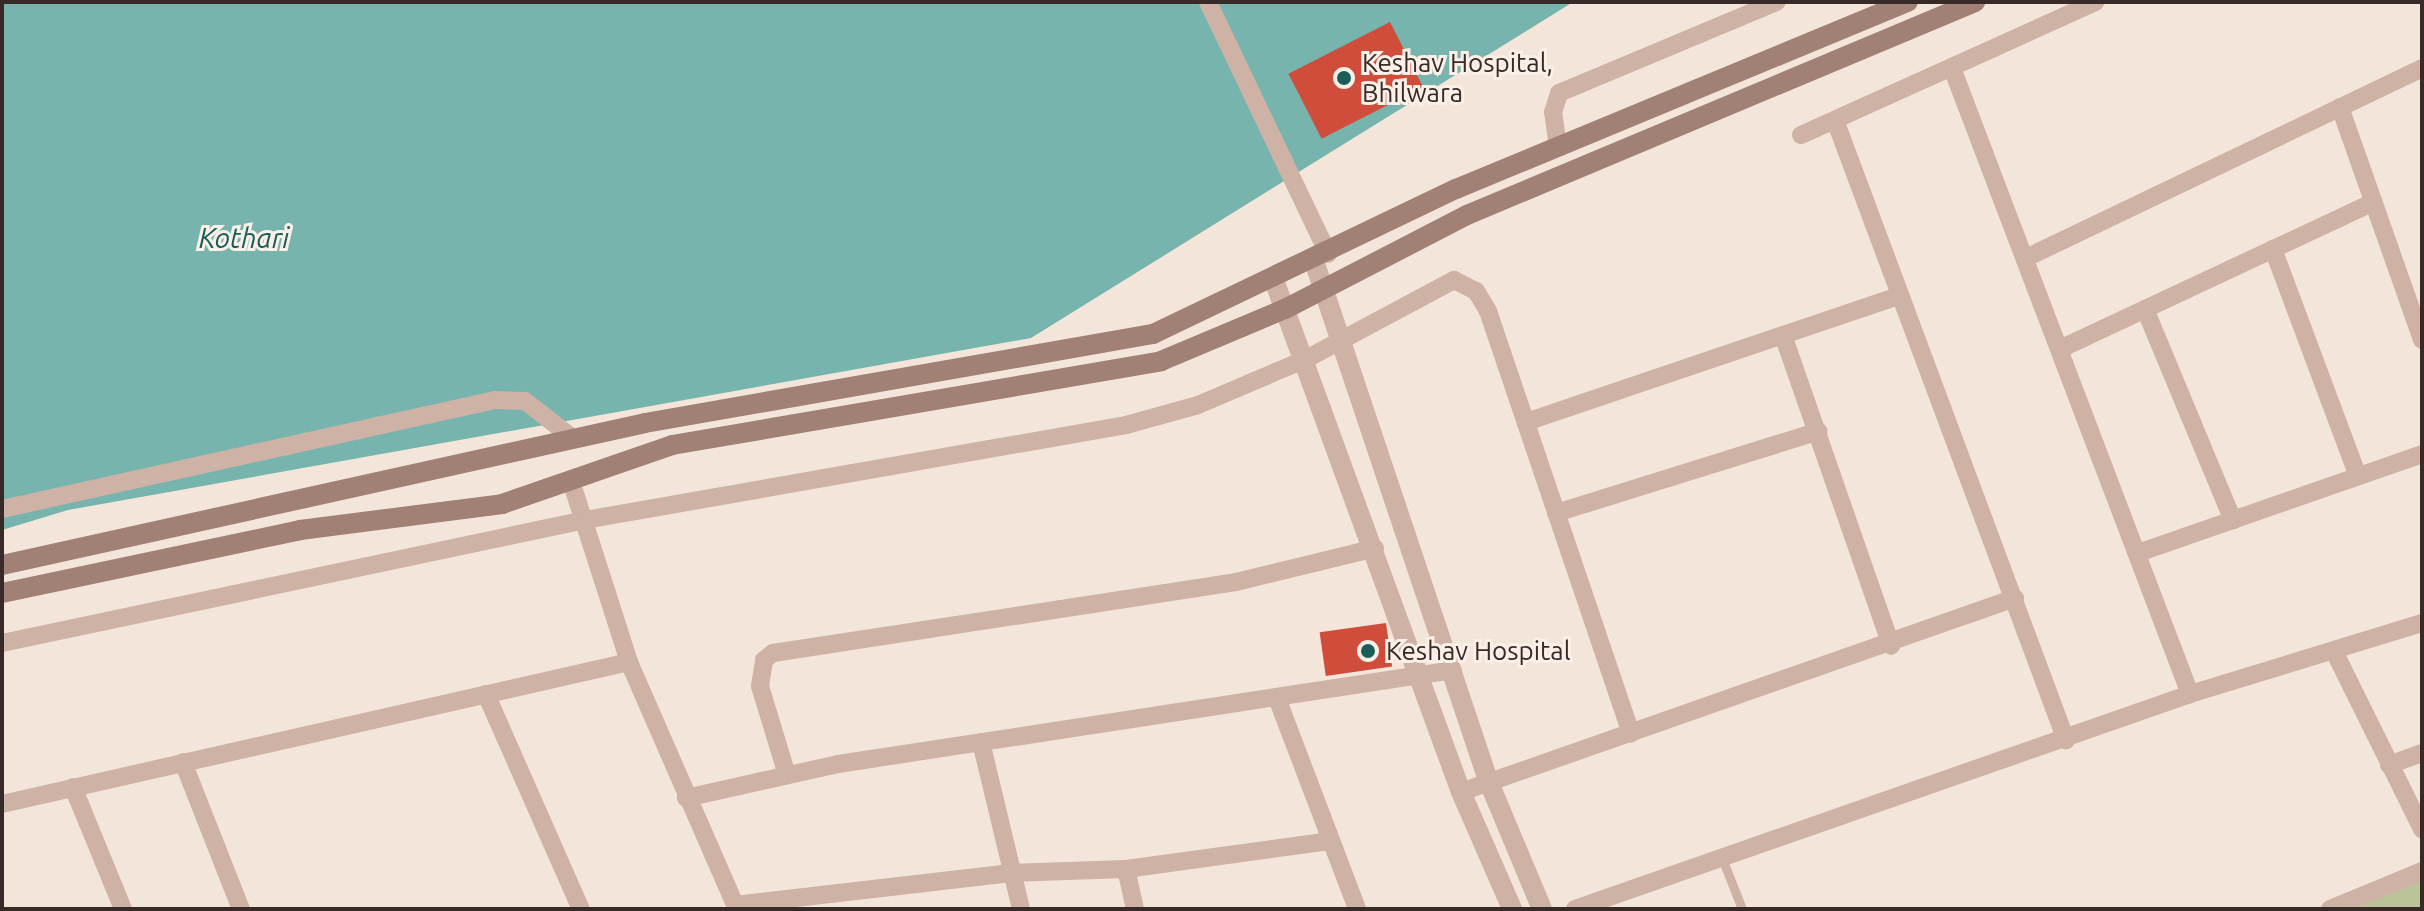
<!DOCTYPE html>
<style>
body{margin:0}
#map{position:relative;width:2424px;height:911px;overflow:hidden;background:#f4e5db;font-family:Ubuntu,sans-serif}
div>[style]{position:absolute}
.green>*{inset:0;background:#bbc499}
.water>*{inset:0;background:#77b4ae}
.building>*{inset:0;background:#d04d3c;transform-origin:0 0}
.service>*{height:9px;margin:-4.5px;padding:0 4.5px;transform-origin:4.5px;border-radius:4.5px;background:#cdb2a5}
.minor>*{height:18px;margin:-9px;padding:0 9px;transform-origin:9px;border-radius:9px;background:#cdb2a5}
.tertiary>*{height:20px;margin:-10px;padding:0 10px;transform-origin:10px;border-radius:10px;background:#cdb2a5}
.secondary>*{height:20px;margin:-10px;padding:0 10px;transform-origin:10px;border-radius:10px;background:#a18076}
.dots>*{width:22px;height:22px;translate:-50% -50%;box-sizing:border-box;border:4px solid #fbf0e7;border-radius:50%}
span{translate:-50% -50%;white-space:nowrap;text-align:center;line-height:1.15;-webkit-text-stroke:6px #fbf0e7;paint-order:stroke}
.poi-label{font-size:26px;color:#382a27}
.left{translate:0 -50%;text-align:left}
.water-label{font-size:28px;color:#195e59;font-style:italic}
.frame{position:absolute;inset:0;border:4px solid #382a27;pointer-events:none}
</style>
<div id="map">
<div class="green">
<i style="clip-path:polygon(2422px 871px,2422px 909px,2331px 909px)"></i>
</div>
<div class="water">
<i style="clip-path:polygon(2px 2px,1573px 2px,1031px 338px,68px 510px,2px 530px)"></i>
</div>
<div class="building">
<i style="left:1390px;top:22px;width:73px;height:114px;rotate:63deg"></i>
<i style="left:1386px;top:623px;width:44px;height:67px;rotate:82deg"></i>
</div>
<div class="service">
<i style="left:1722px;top:858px;width:55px;rotate:68.6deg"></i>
</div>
<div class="minor">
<i style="left:1208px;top:2px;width:279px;rotate:64.5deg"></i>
<i style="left:1952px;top:68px;width:670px;rotate:69.18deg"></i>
<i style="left:2340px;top:107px;width:247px;rotate:70.6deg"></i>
<i style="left:1835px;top:120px;width:662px;rotate:69.57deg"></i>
<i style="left:1801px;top:135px;width:323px;rotate:-24.3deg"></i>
<i style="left:1558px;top:147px;width:35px;rotate:-98deg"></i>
<i style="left:1553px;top:112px;width:20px;rotate:-72deg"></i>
<i style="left:1559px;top:93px;width:236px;rotate:-22.7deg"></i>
<i style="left:2273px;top:249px;width:242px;rotate:69.5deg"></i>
<i style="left:2028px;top:257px;width:437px;rotate:-25.6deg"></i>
<i style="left:2145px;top:309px;width:229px;rotate:67.4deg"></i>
<i style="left:1783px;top:335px;width:329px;rotate:70.8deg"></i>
<i style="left:2062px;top:348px;width:344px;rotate:-25.1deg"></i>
<i style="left:1526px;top:422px;width:394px;rotate:-18.7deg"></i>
<i style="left:571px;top:481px;width:190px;rotate:72.2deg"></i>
<i style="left:629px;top:662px;width:270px;rotate:66.4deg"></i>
<i style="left:2px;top:509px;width:505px;rotate:-12.47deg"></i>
<i style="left:495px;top:400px;width:30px;rotate:2deg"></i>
<i style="left:525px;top:401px;width:62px;rotate:37.8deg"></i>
<i style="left:1556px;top:513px;width:275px;rotate:-17.3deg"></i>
<i style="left:2138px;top:553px;width:301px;rotate:-19.2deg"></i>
<i style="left:2px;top:643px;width:596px;rotate:-11.91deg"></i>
<i style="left:585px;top:520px;width:549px;rotate:-9.96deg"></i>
<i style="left:1126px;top:425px;width:75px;rotate:-15.5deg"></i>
<i style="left:1198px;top:405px;width:120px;rotate:-23.1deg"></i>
<i style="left:1308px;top:358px;width:166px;rotate:-28.1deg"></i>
<i style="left:1454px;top:280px;width:25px;rotate:27deg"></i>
<i style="left:1476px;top:291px;width:23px;rotate:59deg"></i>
<i style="left:1488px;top:311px;width:446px;rotate:71.3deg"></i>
<i style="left:2334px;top:651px;width:199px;rotate:63.7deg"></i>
<i style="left:486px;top:694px;width:235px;rotate:66.2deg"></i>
<i style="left:1277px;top:698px;width:226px;rotate:69.2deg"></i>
<i style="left:981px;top:742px;width:172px;rotate:76.5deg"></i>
<i style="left:183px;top:762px;width:158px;rotate:68.5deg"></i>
<i style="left:2389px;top:765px;width:35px;rotate:-20deg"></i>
<i style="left:787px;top:775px;width:93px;rotate:-106.9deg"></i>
<i style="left:760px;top:686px;width:26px;rotate:-81deg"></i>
<i style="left:764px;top:660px;width:11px;rotate:-38deg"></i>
<i style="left:773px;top:653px;width:468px;rotate:-8.7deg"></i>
<i style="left:1236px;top:582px;width:143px;rotate:-13.7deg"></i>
<i style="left:73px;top:787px;width:132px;rotate:67.7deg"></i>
<i style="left:1461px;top:792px;width:587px;rotate:-19.3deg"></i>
<i style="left:686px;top:798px;width:156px;rotate:-12.6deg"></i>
<i style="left:838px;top:764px;width:622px;rotate:-8.69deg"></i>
<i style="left:2px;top:804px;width:643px;rotate:-12.76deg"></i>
<i style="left:1126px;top:869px;width:41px;rotate:77.3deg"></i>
<i style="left:735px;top:905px;width:278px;rotate:-6.6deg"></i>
<i style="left:1011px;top:873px;width:115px;rotate:-2deg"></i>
<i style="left:1126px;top:869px;width:207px;rotate:-7.8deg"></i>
<i style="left:1575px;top:909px;width:651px;rotate:-19.27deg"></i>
<i style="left:2190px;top:694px;width:243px;rotate:-17deg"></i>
<i style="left:2330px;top:909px;width:100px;rotate:-22.4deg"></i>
</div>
<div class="tertiary">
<i style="left:1314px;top:261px;width:547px;rotate:71.47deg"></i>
<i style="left:1488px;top:780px;width:140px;rotate:67.3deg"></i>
<i style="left:1274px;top:280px;width:545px;rotate:69.94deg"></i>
<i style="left:1461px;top:792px;width:128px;rotate:66.4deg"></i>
</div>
<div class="secondary">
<i style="left:2px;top:565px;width:658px;rotate:-12.45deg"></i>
<i style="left:645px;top:423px;width:516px;rotate:-9.94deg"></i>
<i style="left:1153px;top:334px;width:336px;rotate:-25.6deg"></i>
<i style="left:1456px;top:189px;width:489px;rotate:-22.5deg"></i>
<i style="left:2px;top:593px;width:305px;rotate:-11.9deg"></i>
<i style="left:300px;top:530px;width:204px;rotate:-7.3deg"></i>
<i style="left:502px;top:504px;width:180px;rotate:-19.1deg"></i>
<i style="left:672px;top:445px;width:496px;rotate:-9.7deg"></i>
<i style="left:1161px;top:361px;width:134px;rotate:-22.8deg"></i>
<i style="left:1285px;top:309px;width:205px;rotate:-27.3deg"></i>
<i style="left:1467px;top:215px;width:551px;rotate:-22.75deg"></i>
</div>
<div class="dots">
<i style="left:1344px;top:78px;background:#195e59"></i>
<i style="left:1368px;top:651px;background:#195e59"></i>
</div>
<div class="poi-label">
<span class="left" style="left:1362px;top:78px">Keshav Hospital,<br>Bhilwara</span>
<span class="left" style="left:1386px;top:651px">Keshav Hospital</span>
</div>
<div class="water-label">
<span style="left:244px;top:238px">Kothari</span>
</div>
<div class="frame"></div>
</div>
